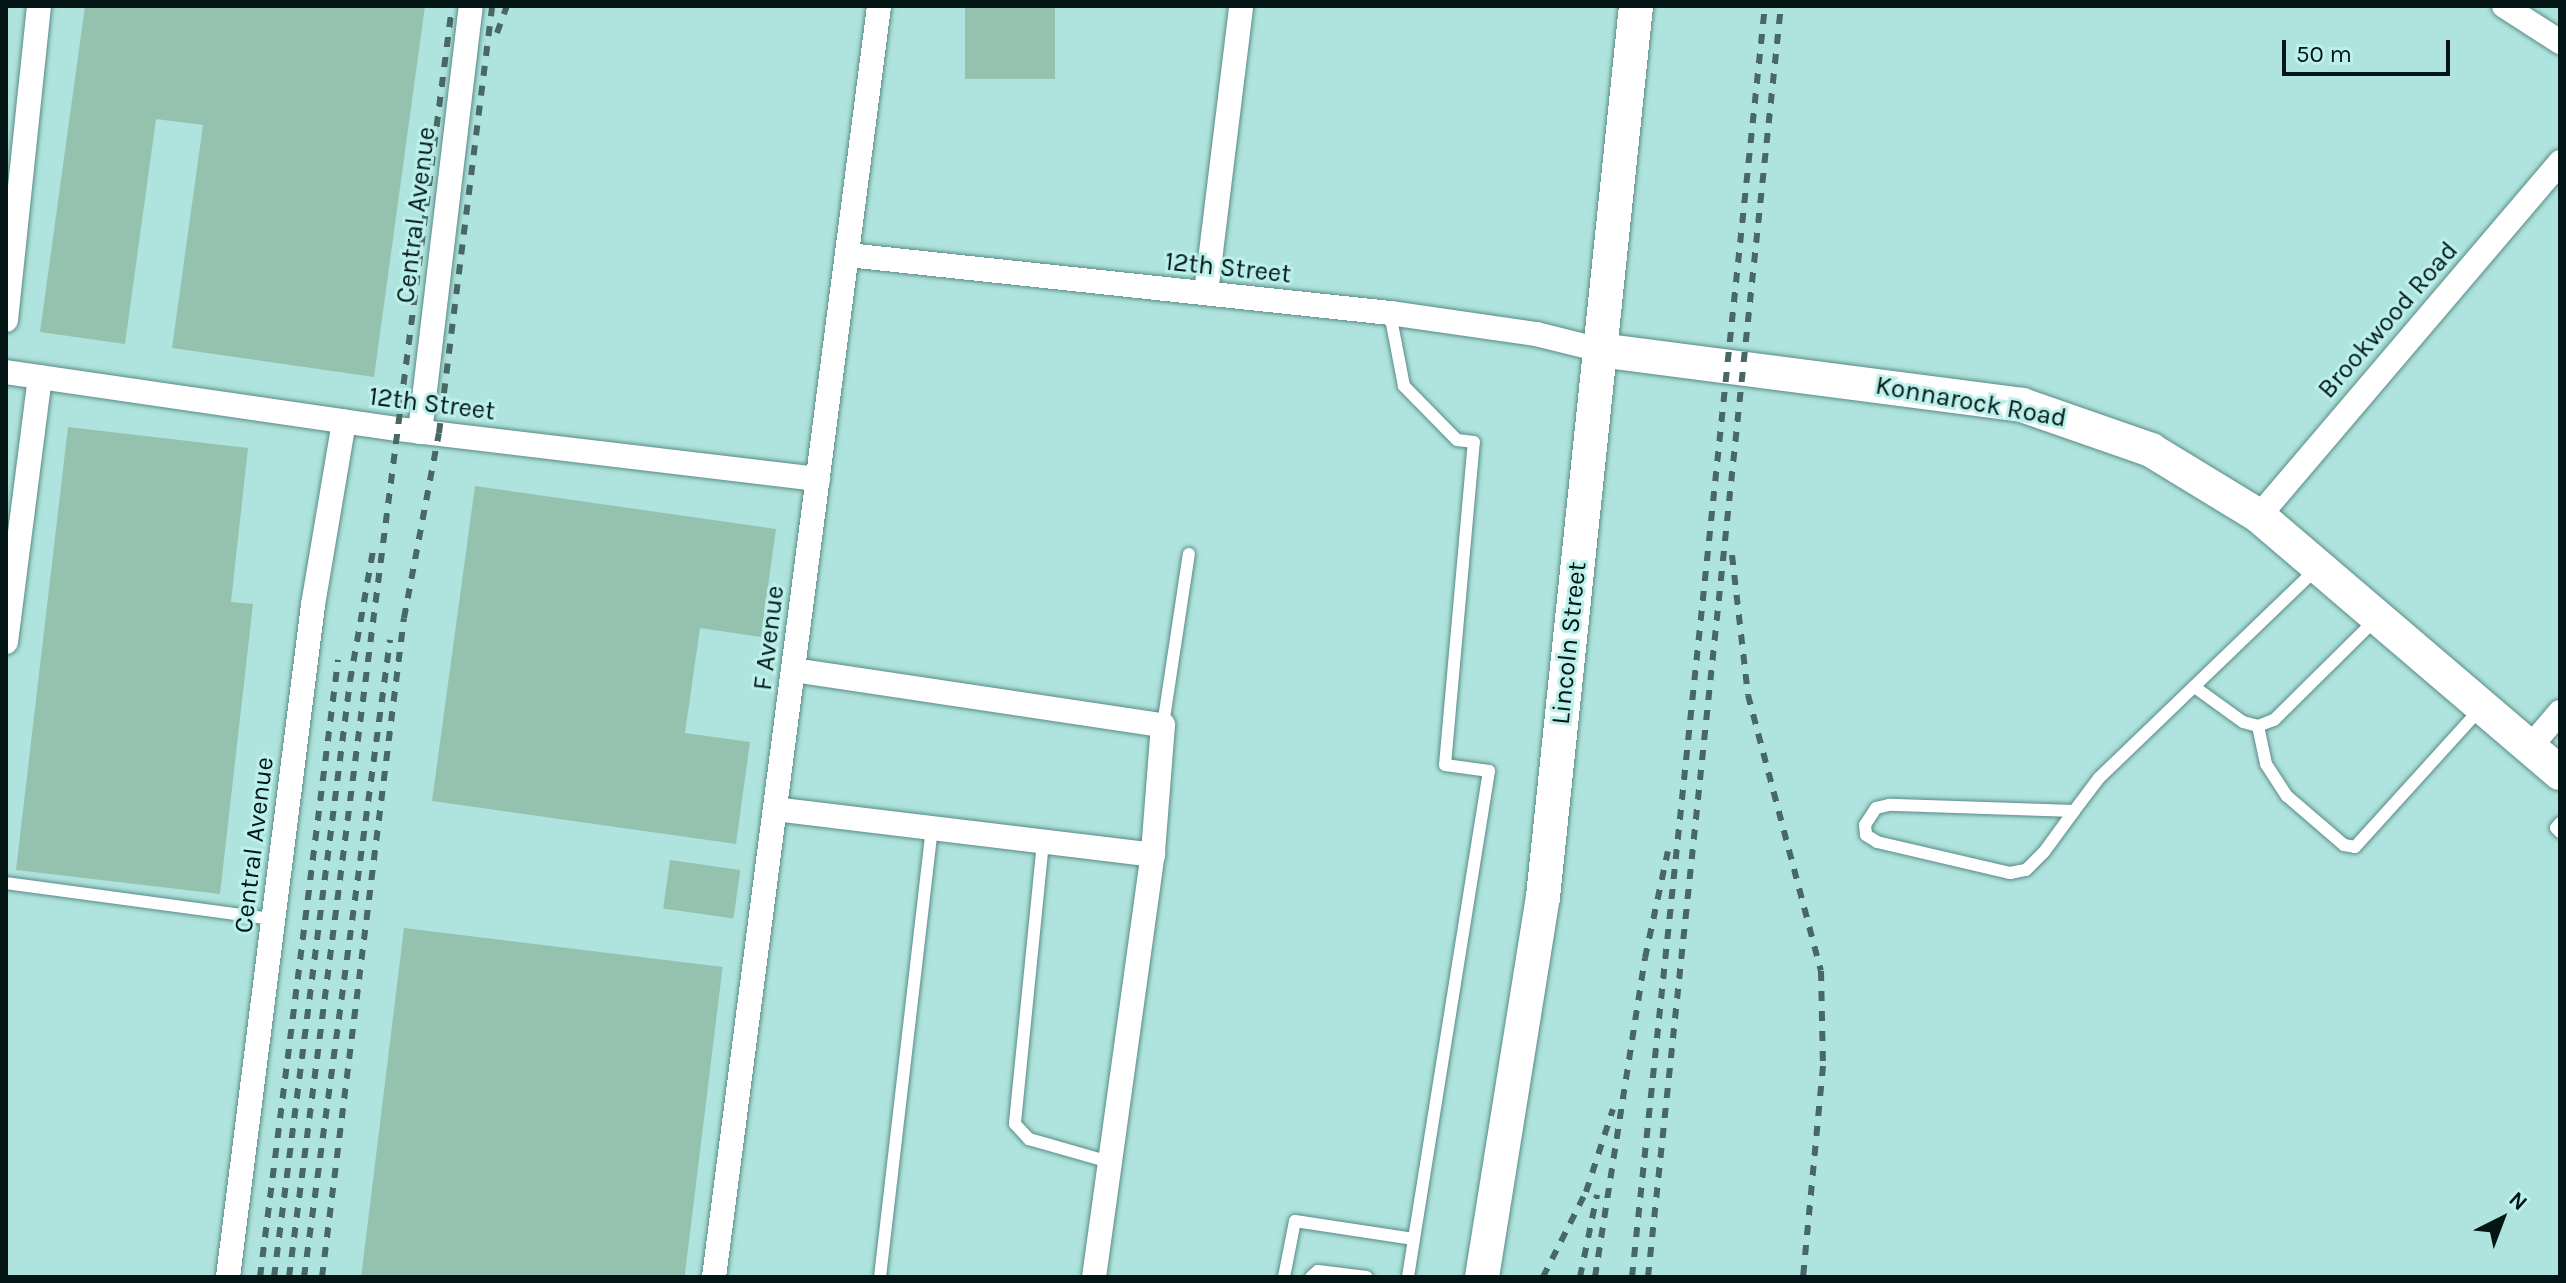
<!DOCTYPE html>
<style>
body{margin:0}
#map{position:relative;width:2566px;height:1283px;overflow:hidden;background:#afe3dd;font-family:Karla,sans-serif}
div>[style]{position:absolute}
.building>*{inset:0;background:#95c1af;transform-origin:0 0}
.roads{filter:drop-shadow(0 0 2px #598b86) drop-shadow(0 0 2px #598b86)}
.lane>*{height:12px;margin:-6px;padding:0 6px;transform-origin:6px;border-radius:6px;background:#fff}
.street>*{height:24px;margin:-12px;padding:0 12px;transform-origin:12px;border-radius:12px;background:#fff}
.secondary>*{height:34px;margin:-17px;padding:0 17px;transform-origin:17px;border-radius:17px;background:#fff}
.rail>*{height:6px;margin-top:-3px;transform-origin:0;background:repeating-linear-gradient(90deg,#486865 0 10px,transparent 0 20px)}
span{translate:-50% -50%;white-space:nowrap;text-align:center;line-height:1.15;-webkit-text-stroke:6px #bcf0ea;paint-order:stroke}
.street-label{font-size:26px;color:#031615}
.frame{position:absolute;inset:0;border:8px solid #031615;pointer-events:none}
.north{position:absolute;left:2462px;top:1179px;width:80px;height:80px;-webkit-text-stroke:6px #bcf0ea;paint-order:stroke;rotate:42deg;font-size:22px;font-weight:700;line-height:32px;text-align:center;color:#031615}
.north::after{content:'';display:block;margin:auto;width:28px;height:36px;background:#031615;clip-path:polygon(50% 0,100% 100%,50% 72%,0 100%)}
.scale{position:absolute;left:2282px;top:40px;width:168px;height:36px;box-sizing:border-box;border:4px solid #031615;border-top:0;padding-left:10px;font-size:24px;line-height:28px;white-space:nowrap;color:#031615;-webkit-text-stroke:6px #bcf0ea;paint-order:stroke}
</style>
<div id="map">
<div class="building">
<i style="clip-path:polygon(85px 6px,425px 6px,374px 377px,172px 348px,203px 125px,156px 119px,125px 344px,40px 332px)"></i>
<i style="left:965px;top:6px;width:90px;height:73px"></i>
<i style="clip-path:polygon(68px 427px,248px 448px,231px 602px,253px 604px,220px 894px,16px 870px)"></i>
<i style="clip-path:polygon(475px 486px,776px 529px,761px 637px,700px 628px,685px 733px,750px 742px,736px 844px,432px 801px)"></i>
<i style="left:670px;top:860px;width:71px;height:49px;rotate:8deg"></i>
<i style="left:404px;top:928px;width:321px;height:352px;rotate:7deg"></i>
</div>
<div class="roads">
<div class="lane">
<i style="left:2196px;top:688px;width:58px;rotate:35.9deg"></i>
<i style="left:2243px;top:722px;width:16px;rotate:15deg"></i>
<i style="left:2258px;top:726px;width:17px;rotate:-21deg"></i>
<i style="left:2274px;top:720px;width:145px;rotate:-44.7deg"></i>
<i style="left:1163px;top:725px;width:173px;rotate:-81.4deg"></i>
<i style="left:2258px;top:726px;width:39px;rotate:78deg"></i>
<i style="left:2266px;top:764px;width:38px;rotate:57deg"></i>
<i style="left:2287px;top:796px;width:75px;rotate:40.7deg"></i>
<i style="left:2344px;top:845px;width:11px;rotate:10deg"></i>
<i style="left:2355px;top:847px;width:189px;rotate:-47.8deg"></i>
<i style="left:2074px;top:811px;width:185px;rotate:-178.1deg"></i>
<i style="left:1889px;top:805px;width:13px;rotate:167deg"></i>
<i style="left:1876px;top:808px;width:20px;rotate:123deg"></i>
<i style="left:1865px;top:825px;width:10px;rotate:84deg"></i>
<i style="left:1866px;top:835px;width:13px;rotate:32deg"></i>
<i style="left:1877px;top:842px;width:137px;rotate:13.1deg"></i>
<i style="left:2010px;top:873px;width:16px;rotate:-11deg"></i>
<i style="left:2026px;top:870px;width:25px;rotate:-45deg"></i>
<i style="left:2044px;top:852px;width:51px;rotate:-53.8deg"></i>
<i style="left:2074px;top:811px;width:41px;rotate:-52.9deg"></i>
<i style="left:2099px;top:778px;width:301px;rotate:-43.9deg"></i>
<i style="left:2560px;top:823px;width:6px;rotate:129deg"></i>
<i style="left:2556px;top:828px;width:6px;rotate:45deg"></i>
<i style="left:1043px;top:842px;width:283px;rotate:95.7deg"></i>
<i style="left:1015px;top:1124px;width:21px;rotate:47deg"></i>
<i style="left:1029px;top:1139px;width:84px;rotate:15.9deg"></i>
<i style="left:6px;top:883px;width:269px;rotate:7.7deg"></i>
<i style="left:880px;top:1277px;width:453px;rotate:-83.4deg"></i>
<i style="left:1284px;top:1277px;width:57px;rotate:-78.9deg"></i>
<i style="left:1295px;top:1221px;width:120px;rotate:8.6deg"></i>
<i style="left:1414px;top:1239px;width:474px;rotate:-80.9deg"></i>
<i style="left:1489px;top:771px;width:44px;rotate:-172.2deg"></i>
<i style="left:1445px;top:765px;width:324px;rotate:-84.9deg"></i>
<i style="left:1474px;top:442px;width:17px;rotate:-173deg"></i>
<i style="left:1457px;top:440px;width:76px;rotate:-134.5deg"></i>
<i style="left:1404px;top:386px;width:74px;rotate:-100.9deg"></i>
<i style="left:1311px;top:1277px;width:9px;rotate:-41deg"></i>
<i style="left:1318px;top:1271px;width:49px;rotate:7deg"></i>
<i style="left:1408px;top:1277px;width:38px;rotate:-81deg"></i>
</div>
<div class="street">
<i style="left:2504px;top:6px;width:67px;rotate:32.7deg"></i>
<i style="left:848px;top:255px;width:545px;rotate:6.11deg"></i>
<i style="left:1390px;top:313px;width:148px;rotate:8.2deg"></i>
<i style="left:1536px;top:334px;width:66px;rotate:14deg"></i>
<i style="left:1206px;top:293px;width:289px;rotate:-83deg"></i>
<i style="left:6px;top:320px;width:316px;rotate:-84deg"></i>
<i style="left:6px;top:372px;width:396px;rotate:8.3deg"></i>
<i style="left:398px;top:429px;width:423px;rotate:6.8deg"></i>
<i style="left:420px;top:432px;width:429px;rotate:-83.2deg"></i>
<i style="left:2259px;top:516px;width:465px;rotate:-49.6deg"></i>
<i style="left:6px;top:642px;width:267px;rotate:-82.7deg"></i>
<i style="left:793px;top:670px;width:374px;rotate:8.5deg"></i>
<i style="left:1163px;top:725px;width:127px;rotate:94.5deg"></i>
<i style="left:1153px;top:852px;width:429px;rotate:97.9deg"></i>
<i style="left:2530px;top:747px;width:46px;rotate:-49.4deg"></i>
<i style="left:775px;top:809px;width:381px;rotate:6.9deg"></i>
<i style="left:228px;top:1277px;width:677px;rotate:-82.79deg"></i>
<i style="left:313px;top:605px;width:186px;rotate:-80.4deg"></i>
<i style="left:714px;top:1277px;width:1282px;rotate:-82.6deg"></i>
</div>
<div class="secondary">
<i style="left:1600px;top:350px;width:426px;rotate:7.4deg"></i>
<i style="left:2022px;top:405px;width:137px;rotate:19.2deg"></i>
<i style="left:2151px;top:450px;width:127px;rotate:31.4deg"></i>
<i style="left:2259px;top:516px;width:396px;rotate:40.5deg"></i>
<i style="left:1482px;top:1277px;width:385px;rotate:-80.9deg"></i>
<i style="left:1543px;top:897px;width:896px;rotate:-84.04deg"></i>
</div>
</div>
<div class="rail">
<i style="left:497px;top:33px;width:29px;rotate:-70deg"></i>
<i style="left:1732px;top:555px;width:141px;rotate:83.5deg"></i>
<i style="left:1748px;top:695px;width:285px;rotate:75.2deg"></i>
<i style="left:1821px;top:971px;width:95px;rotate:88.8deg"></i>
<i style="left:1823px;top:1066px;width:212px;rotate:95.4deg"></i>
<i style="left:260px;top:1277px;width:622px;rotate:-82.79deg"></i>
<i style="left:274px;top:1277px;width:601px;rotate:-82.73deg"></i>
<i style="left:350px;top:681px;width:132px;rotate:-80deg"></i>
<i style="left:289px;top:1277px;width:1281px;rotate:-82.69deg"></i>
<i style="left:304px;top:1277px;width:643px;rotate:-82.31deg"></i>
<i style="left:322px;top:1277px;width:664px;rotate:-82.91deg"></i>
<i style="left:404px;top:618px;width:188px;rotate:-79.3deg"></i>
<i style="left:439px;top:433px;width:430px;rotate:-82.9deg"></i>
<i style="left:1543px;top:1277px;width:95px;rotate:-63.2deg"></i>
<i style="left:1586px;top:1192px;width:87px;rotate:-72deg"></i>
<i style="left:1580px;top:1277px;width:84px;rotate:-78.3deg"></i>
<i style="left:1595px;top:1277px;width:323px;rotate:-81.1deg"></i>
<i style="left:1645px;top:958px;width:109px;rotate:-77.9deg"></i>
<i style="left:1632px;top:1277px;width:1278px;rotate:-84.03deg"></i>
<i style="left:1648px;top:1277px;width:1278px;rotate:-84.03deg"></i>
</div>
<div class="street-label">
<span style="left:416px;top:215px;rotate:-83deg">Central Avenue</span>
<span style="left:1228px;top:268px;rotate:6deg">12th Street</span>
<span style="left:2388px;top:320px;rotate:-49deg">Brookwood Road</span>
<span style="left:1971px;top:402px;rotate:10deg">Konnarock Road</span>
<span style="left:432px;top:404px;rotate:7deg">12th Street</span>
<span style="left:769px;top:638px;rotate:-83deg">F Avenue</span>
<span style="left:1569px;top:643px;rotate:-84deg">Lincoln Street</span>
<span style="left:254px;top:845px;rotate:-83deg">Central Avenue</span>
</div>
<div class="frame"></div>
<div class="north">N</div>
<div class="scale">50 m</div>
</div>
